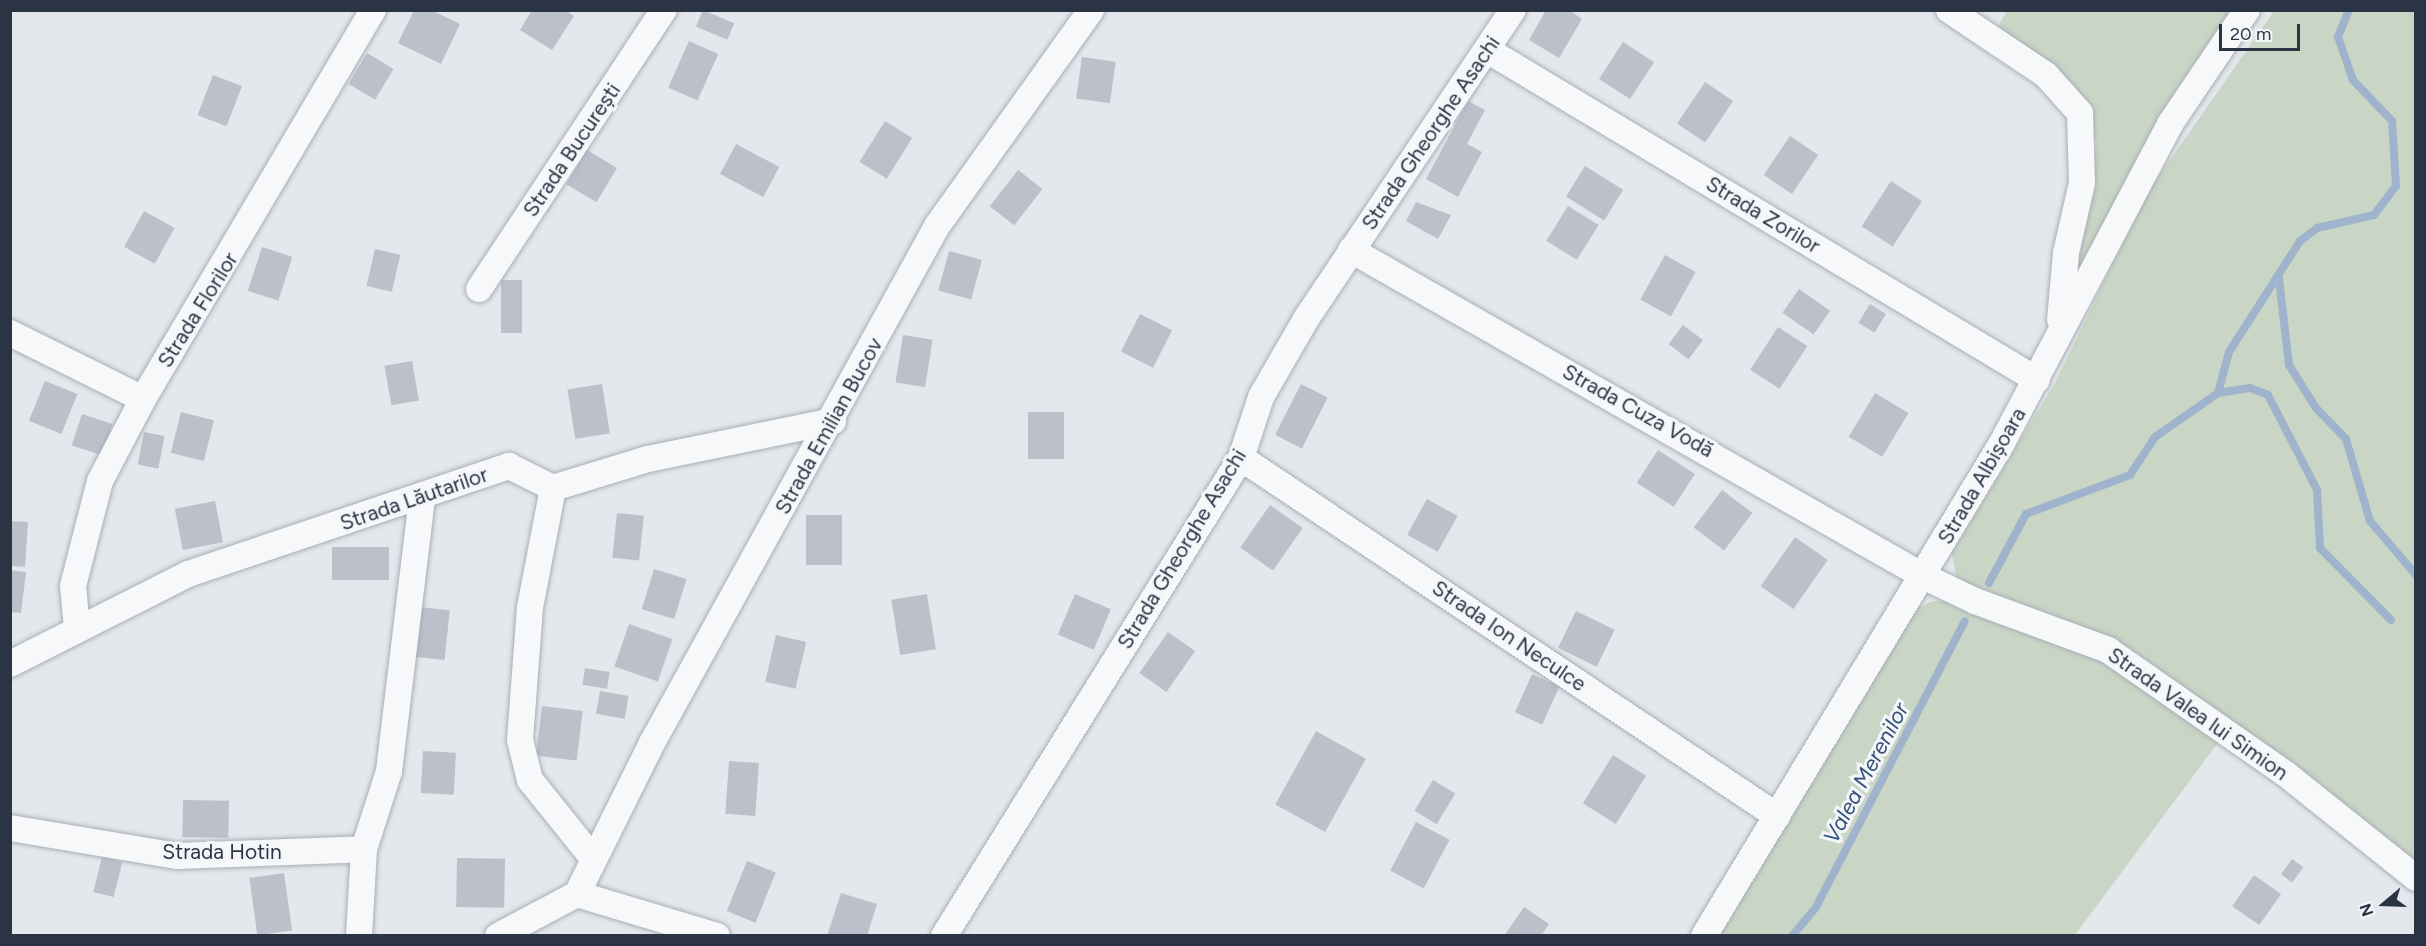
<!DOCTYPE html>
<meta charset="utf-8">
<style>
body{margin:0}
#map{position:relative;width:2426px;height:946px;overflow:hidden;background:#e4e7ec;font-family:Figtree,sans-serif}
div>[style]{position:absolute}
.green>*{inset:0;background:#c9d6c5}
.stream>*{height:8px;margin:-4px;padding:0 4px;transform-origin:4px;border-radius:4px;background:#9fb4cc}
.building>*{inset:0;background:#bbc0ca;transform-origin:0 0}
.roads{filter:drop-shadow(0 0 2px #a9aeb7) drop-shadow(0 0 2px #a9aeb7)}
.minor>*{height:26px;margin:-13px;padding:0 13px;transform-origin:13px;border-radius:13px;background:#f7f8fa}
span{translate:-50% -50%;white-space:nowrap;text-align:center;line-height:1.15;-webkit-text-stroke:6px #f4f6f9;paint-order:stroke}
.street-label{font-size:21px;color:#2b3445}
.water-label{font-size:22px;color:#34527a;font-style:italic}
.frame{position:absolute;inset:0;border:12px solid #2b3445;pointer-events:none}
.north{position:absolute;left:2354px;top:874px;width:60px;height:60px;-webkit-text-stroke:4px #f4f6f9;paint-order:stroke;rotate:251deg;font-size:16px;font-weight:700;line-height:24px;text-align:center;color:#2b3445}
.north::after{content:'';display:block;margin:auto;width:21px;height:27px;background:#2b3445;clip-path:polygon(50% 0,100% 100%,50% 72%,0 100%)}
.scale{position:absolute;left:2219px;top:24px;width:81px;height:27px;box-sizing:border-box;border:3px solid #2b3445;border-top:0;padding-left:8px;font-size:18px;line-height:21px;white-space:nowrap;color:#2b3445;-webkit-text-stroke:4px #f4f6f9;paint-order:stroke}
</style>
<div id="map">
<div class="green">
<i style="clip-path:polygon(2007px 11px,2236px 11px,2070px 283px,2097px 143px,2076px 88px,1996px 29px)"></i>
<i style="clip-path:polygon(2274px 11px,2415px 11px,2415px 861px,2140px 655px,1956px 578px,1952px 552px,2054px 385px,2147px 193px)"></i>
<i style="clip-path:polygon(1933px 601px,1950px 601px,2109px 662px,2220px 740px,2075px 935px,1715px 936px,1917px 608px)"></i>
</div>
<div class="stream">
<i style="left:2279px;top:279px;width:87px;rotate:83.4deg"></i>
<i style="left:2289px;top:365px;width:51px;rotate:57.9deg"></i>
<i style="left:2316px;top:408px;width:43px;rotate:45.9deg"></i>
<i style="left:2346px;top:439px;width:85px;rotate:73.7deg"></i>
<i style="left:2370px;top:521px;width:71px;rotate:49.6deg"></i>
<i style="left:2218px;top:393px;width:32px;rotate:-9deg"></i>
<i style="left:2250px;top:388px;width:19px;rotate:21deg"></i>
<i style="left:2268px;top:395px;width:107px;rotate:62.7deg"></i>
<i style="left:2317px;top:490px;width:58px;rotate:87deg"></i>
<i style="left:2320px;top:548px;width:101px;rotate:45.4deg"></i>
<i style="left:1989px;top:583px;width:78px;rotate:-61.8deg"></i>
<i style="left:2026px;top:514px;width:111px;rotate:-20.6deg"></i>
<i style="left:2130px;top:475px;width:45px;rotate:-56.7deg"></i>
<i style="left:2155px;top:437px;width:77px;rotate:-34.9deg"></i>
<i style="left:2218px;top:393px;width:42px;rotate:-75deg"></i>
<i style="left:2229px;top:352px;width:132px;rotate:-57.4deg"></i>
<i style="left:2300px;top:241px;width:21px;rotate:-37deg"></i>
<i style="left:2317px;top:228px;width:58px;rotate:-12.8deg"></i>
<i style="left:2374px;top:215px;width:36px;rotate:-53deg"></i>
<i style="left:2396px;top:186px;width:65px;rotate:-93.5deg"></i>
<i style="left:2392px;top:121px;width:57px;rotate:-133.6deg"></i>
<i style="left:2353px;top:80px;width:46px;rotate:-109.2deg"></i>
<i style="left:2338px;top:37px;width:29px;rotate:-68deg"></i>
<i style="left:1792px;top:936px;width:38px;rotate:-50deg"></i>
<i style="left:1816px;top:907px;width:322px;rotate:-62.5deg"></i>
</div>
<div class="building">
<i style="clip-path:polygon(414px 10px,431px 10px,460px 24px,441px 64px,398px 43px)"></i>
<i style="clip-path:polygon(532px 10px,565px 10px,574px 16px,552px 50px,520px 30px)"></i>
<i style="left:703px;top:10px;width:34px;height:18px;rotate:23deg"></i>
<i style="clip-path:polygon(1546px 10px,1569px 10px,1582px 19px,1559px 58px,1529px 40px)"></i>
<i style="left:689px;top:41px;width:32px;height:51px;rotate:24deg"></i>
<i style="left:1623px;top:42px;width:37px;height:44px;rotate:33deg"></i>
<i style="left:367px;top:53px;width:31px;height:36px;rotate:31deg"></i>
<i style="left:1082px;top:57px;width:34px;height:42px;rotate:8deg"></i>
<i style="left:213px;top:75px;width:31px;height:43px;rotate:21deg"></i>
<i style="left:1705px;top:82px;width:34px;height:50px;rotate:34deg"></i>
<i style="clip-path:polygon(1468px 101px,1485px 110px,1467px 144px,1482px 152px,1458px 197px,1426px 179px)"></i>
<i style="left:885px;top:121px;width:32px;height:48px;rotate:32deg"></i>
<i style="left:1790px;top:136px;width:34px;height:47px;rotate:34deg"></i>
<i style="left:736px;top:144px;width:49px;height:34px;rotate:28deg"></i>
<i style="left:587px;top:150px;width:35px;height:40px;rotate:31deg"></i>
<i style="left:1585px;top:166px;width:45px;height:36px;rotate:32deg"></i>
<i style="left:1018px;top:170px;width:31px;height:46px;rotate:38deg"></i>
<i style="left:1891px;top:181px;width:37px;height:54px;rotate:33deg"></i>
<i style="clip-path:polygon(1416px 202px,1451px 215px,1438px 239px,1406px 221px)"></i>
<i style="left:1568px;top:206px;width:36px;height:41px;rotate:32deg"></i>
<i style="left:144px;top:211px;width:35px;height:41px;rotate:29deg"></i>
<i style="left:262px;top:247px;width:32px;height:46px;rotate:18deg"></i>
<i style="left:375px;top:249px;width:26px;height:38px;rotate:13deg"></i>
<i style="left:949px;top:251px;width:34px;height:41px;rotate:15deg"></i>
<i style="left:1665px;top:255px;width:35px;height:51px;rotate:29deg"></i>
<i style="left:501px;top:280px;width:21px;height:53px"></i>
<i style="left:1799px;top:289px;width:38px;height:29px;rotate:35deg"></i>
<i style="left:1870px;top:304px;width:19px;height:22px;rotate:32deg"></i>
<i style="left:1140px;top:314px;width:36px;height:42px;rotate:27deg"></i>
<i style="left:1683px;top:325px;width:25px;height:24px;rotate:37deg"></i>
<i style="left:1778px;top:327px;width:35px;height:51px;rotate:33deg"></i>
<i style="left:903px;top:335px;width:30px;height:48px;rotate:9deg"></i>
<i style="left:412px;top:361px;width:40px;height:28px;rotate:80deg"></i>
<i style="left:45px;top:381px;width:35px;height:43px;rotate:22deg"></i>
<i style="left:602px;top:384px;width:50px;height:35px;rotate:81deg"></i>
<i style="left:1301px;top:384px;width:30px;height:57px;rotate:27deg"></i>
<i style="left:1875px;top:393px;width:39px;height:51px;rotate:31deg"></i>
<i style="left:181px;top:412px;width:34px;height:42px;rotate:14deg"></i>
<i style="left:1028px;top:412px;width:36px;height:47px"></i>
<i style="left:82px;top:414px;width:32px;height:33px;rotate:18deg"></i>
<i style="left:144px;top:432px;width:21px;height:33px;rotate:11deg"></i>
<i style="left:1658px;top:450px;width:44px;height:39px;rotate:33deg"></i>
<i style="left:1722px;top:490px;width:38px;height:47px;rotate:37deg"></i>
<i style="left:1427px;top:499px;width:35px;height:41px;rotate:29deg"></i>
<i style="left:215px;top:501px;width:42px;height:41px;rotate:79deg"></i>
<i style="left:1270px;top:505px;width:40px;height:52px;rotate:35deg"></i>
<i style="left:617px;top:513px;width:27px;height:45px;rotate:6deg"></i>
<i style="left:806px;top:515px;width:36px;height:50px"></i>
<i style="clip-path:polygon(10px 521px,28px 522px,25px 567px,10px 566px)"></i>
<i style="left:1795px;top:537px;width:40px;height:60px;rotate:35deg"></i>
<i style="left:389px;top:547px;width:33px;height:57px;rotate:90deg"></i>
<i style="left:654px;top:569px;width:34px;height:42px;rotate:17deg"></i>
<i style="clip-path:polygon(10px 570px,26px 572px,21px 613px,10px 612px)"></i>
<i style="left:927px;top:594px;width:56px;height:36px;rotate:81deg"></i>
<i style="left:1075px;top:594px;width:39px;height:44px;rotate:23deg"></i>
<i style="left:419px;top:607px;width:31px;height:50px;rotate:6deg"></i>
<i style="left:1576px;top:611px;width:43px;height:41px;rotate:26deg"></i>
<i style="left:629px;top:624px;width:46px;height:45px;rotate:19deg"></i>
<i style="left:1168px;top:632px;width:33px;height:50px;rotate:35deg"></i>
<i style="left:776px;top:635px;width:31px;height:48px;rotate:13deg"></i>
<i style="left:585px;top:668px;width:25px;height:17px;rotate:9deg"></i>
<i style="left:1532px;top:674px;width:30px;height:42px;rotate:24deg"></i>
<i style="left:600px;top:691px;width:29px;height:23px;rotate:10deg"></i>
<i style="left:542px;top:706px;width:41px;height:50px;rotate:7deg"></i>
<i style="left:1316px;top:731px;width:57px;height:84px;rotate:29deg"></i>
<i style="left:423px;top:751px;width:33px;height:42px;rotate:3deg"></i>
<i style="left:1613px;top:755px;width:39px;height:57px;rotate:32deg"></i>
<i style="left:729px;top:761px;width:30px;height:53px;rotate:4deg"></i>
<i style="left:1433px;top:780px;width:26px;height:36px;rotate:31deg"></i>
<i style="left:183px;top:800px;width:46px;height:37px;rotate:1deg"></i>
<i style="left:1416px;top:822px;width:38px;height:55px;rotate:28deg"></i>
<i style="left:102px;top:857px;width:21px;height:36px;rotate:14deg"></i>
<i style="left:457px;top:858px;width:48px;height:49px;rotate:1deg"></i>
<i style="left:2292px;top:859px;width:14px;height:19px;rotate:36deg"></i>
<i style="left:747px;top:861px;width:31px;height:54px;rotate:22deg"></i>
<i style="left:284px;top:873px;width:58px;height:35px;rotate:82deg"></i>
<i style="left:2254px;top:875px;width:33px;height:38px;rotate:35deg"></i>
<i style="clip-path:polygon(841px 893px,877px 904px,867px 936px,827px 936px)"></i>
<i style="clip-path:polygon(1524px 907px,1549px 924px,1541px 936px,1504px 936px)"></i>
</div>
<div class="roads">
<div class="minor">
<i style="left:1949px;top:10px;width:117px;rotate:33.8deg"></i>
<i style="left:2046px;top:75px;width:51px;rotate:48.2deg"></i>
<i style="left:2080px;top:113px;width:70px;rotate:88.4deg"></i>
<i style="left:2082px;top:183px;width:72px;rotate:102.9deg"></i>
<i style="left:2066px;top:253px;width:67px;rotate:95.1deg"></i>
<i style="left:1489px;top:51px;width:639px;rotate:30.98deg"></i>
<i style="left:1351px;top:250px;width:658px;rotate:29.68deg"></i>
<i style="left:1923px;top:576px;width:58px;rotate:25.7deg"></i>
<i style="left:1975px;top:601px;width:142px;rotate:20.2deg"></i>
<i style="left:2108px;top:650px;width:218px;rotate:34.9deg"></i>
<i style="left:2287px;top:775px;width:165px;rotate:38.6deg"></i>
<i style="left:479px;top:289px;width:335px;rotate:-56.5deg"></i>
<i style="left:10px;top:333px;width:148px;rotate:26.4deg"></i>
<i style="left:1241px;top:458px;width:645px;rotate:33.74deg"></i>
<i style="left:553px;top:488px;width:121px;rotate:100.9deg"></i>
<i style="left:530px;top:607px;width:133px;rotate:94.3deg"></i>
<i style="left:520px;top:740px;width:41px;rotate:76deg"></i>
<i style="left:530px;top:780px;width:97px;rotate:51.2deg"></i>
<i style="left:77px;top:628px;width:42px;rotate:-95.4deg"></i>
<i style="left:73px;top:586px;width:108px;rotate:-75.6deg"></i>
<i style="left:100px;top:481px;width:93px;rotate:-62.3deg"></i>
<i style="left:143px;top:399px;width:452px;rotate:-59.4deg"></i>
<i style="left:10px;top:664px;width:199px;rotate:-26.8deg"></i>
<i style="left:188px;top:574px;width:339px;rotate:-18.6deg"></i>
<i style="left:509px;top:466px;width:49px;rotate:26.6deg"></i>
<i style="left:553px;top:488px;width:99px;rotate:-17deg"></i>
<i style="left:648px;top:459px;width:189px;rotate:-11.6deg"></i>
<i style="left:10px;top:828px;width:169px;rotate:9.5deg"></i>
<i style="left:177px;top:856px;width:187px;rotate:-2.1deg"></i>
<i style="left:577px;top:894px;width:169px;rotate:-63.6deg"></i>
<i style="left:652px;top:743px;width:590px;rotate:-61.13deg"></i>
<i style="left:937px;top:226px;width:265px;rotate:-54.5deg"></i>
<i style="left:359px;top:936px;width:87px;rotate:-86.7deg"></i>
<i style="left:364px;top:849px;width:82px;rotate:-72.2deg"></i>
<i style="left:389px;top:771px;width:274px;rotate:-83.1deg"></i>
<i style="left:498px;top:936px;width:89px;rotate:-28deg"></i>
<i style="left:577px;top:894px;width:146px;rotate:16.7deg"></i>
<i style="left:944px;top:936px;width:563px;rotate:-58.15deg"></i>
<i style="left:1241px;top:458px;width:64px;rotate:-71.8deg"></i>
<i style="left:1261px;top:397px;width:90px;rotate:-60deg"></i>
<i style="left:1306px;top:319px;width:372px;rotate:-56.2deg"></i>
<i style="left:1704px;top:936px;width:576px;rotate:-58.85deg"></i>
<i style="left:2002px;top:443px;width:361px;rotate:-62.2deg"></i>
<i style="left:2170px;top:124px;width:138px;rotate:-56deg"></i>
</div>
</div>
<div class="street-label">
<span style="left:1431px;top:133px;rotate:-56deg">Strada Gheorghe Asachi</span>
<span style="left:572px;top:150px;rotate:-56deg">Strada București</span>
<span style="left:1763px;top:215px;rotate:31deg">Strada Zorilor</span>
<span style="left:198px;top:310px;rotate:-58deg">Strada Florilor</span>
<span style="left:1638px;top:411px;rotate:29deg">Strada Cuza Vodă</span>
<span style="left:829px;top:426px;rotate:-61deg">Strada Emilian Bucov</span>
<span style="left:1982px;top:476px;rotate:-60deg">Strada Albișoara</span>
<span style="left:414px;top:499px;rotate:-19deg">Strada Lăutarilor</span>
<span style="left:1182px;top:549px;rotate:-59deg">Strada Gheorghe Asachi</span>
<span style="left:1509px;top:636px;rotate:34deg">Strada Ion Neculce</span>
<span style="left:2198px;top:714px;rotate:35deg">Strada Valea lui Simion</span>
<span style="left:222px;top:852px">Strada Hotin</span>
</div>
<div class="water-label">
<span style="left:1866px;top:773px;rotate:-62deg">Valea Merenilor</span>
</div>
<div class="frame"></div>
<div class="north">N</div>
<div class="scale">20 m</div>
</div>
